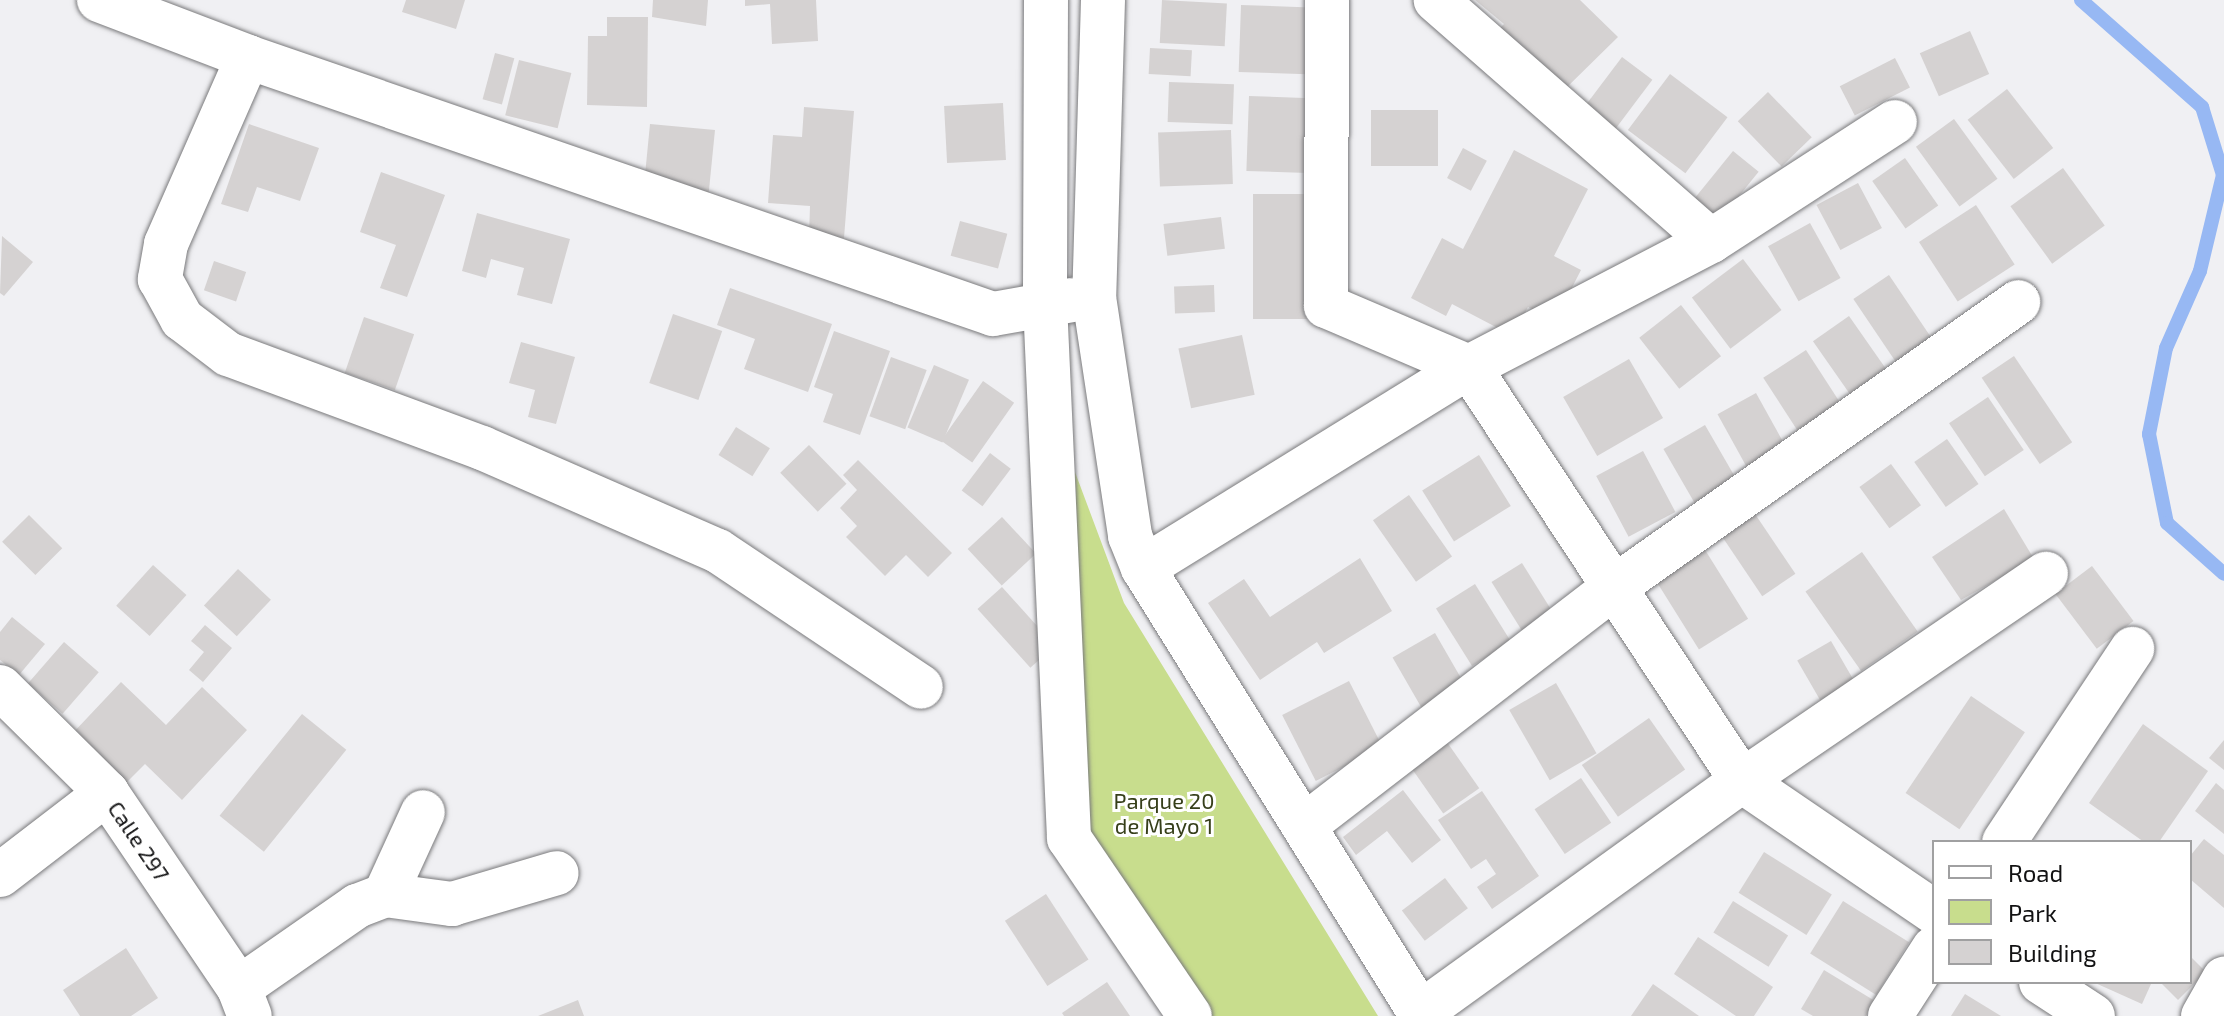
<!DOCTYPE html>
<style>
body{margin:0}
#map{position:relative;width:2224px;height:1016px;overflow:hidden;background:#f0f0f3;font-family:"Exo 2",sans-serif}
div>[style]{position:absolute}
.green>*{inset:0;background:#c8dd8d}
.stream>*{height:14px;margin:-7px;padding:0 7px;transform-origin:7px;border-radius:7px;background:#97b8f3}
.building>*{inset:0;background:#d5d2d2;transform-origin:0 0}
.roads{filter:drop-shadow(0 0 2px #7a7a7c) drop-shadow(0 0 2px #7a7a7c)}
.street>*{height:44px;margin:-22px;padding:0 22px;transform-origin:22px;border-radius:22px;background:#fff}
.secondary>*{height:44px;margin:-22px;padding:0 22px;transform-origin:22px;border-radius:22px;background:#fff}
span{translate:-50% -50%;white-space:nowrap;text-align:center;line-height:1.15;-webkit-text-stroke:6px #fff;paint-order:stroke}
.park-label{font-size:22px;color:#363f1a}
.street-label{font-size:22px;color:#121213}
.legend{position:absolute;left:1932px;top:840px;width:260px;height:144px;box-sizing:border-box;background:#fff;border:2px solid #a0a0a1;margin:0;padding:10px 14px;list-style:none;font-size:24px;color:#121213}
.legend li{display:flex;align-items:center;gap:16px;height:40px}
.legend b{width:40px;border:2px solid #a0a0a1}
</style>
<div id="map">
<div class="green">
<i style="clip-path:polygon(1075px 472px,1124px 603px,1378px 1016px,1209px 1016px,1087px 835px)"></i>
</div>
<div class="stream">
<i style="left:2081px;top:0;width:162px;rotate:41.5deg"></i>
<i style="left:2202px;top:107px;width:71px;rotate:72.8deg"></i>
<i style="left:2223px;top:175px;width:99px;rotate:103.5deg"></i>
<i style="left:2200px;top:271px;width:84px;rotate:113.8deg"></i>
<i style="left:2166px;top:348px;width:88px;rotate:101.2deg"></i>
<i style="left:2149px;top:434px;width:91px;rotate:78.6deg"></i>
<i style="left:2167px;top:523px;width:76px;rotate:41.8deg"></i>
</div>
<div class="building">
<i style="clip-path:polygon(406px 0,465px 0,456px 29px,402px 12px)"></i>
<i style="clip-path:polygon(653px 0,708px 0,706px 26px,652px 17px)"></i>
<i style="clip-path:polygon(745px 0,816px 0,818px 41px,772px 44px,770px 4px,745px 6px)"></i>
<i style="left:1162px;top:0;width:65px;height:43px;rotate:3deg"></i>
<i style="clip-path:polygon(1475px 0,1580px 0,1618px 37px,1563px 91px,1500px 28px,1504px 24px)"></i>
<i style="left:1241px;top:5px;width:76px;height:67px;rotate:2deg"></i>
<i style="clip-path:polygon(607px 17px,648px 17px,647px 107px,587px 105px,588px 36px,607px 36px)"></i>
<i style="left:1970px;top:31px;width:47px;height:55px;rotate:66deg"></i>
<i style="left:1150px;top:48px;width:42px;height:26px;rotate:3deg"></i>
<i style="left:495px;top:53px;width:20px;height:48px;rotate:15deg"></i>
<i style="left:1622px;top:57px;width:38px;height:67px;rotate:37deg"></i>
<i style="left:1895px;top:58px;width:33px;height:62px;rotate:63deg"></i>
<i style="left:519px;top:60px;width:54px;height:57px;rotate:14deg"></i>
<i style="left:1670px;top:74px;width:72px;height:70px;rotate:37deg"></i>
<i style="left:1169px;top:82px;width:65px;height:40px;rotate:2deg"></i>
<i style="left:2007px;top:89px;width:75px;height:50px;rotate:52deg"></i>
<i style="left:1768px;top:92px;width:63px;height:42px;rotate:46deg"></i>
<i style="left:1249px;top:96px;width:69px;height:75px;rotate:2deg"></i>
<i style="left:1003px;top:103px;width:57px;height:59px;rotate:87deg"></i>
<i style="clip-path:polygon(804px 107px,854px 111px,844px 238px,809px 236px,810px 206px,768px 203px,773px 135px,802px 137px)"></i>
<i style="left:1371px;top:110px;width:67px;height:56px"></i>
<i style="left:1954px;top:119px;width:74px;height:47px;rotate:54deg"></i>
<i style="clip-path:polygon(249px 124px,319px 148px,300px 201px,257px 187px,248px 212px,221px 204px)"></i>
<i style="clip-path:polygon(650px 124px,715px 130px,708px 200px,645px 175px)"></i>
<i style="left:1231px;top:130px;width:54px;height:73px;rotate:88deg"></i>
<i style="left:1463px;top:148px;width:27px;height:34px;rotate:28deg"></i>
<i style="clip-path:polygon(1514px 150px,1588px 189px,1554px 256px,1581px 270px,1555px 321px,1528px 307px,1513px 336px,1452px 304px,1446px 316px,1411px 298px,1442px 238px,1463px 249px)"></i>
<i style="left:1733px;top:151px;width:33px;height:75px;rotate:39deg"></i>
<i style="left:1905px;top:158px;width:58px;height:40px;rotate:55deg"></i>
<i style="left:2063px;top:168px;width:71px;height:65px;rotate:54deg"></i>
<i style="clip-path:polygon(381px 172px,445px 195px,407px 297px,380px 288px,396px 245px,360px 232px)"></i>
<i style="left:1858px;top:183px;width:51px;height:47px;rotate:62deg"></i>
<i style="left:1253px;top:194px;width:60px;height:125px"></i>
<i style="left:1976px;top:205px;width:71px;height:68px;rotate:57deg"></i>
<i style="clip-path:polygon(477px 213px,570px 239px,552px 304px,517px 295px,524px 268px,491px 259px,486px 278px,462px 271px)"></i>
<i style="left:1221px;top:217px;width:32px;height:58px;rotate:83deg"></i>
<i style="left:960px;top:221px;width:49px;height:36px;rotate:15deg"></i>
<i style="left:1810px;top:223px;width:63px;height:48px;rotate:61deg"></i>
<i style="clip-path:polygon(2px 236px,33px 262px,4px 296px,0 293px)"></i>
<i style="left:1743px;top:259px;width:64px;height:64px;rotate:53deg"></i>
<i style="left:214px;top:261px;width:34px;height:31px;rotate:19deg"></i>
<i style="left:1889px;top:275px;width:76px;height:43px;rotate:56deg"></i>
<i style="left:1214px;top:285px;width:27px;height:40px;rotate:88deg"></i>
<i style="clip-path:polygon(730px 288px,832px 324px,808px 392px,744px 369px,755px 339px,717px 325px)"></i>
<i style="left:1681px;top:305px;width:65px;height:53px;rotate:52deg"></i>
<i style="left:673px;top:314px;width:52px;height:73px;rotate:19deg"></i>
<i style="left:1849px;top:316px;width:64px;height:44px;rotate:55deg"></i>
<i style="left:364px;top:317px;width:53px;height:59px;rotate:19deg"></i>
<i style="clip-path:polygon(834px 331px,890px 351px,860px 435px,823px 422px,833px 394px,814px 387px)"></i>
<i style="left:1242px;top:335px;width:61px;height:65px;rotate:78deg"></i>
<i style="clip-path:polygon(521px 342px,575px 357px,556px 424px,528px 417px,535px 390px,509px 383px)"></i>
<i style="left:1806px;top:350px;width:64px;height:51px;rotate:57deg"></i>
<i style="left:2014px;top:356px;width:104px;height:39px;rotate:56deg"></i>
<i style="left:891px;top:357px;width:38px;height:63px;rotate:20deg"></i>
<i style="left:1629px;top:359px;width:68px;height:76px;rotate:60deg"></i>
<i style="left:934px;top:365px;width:38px;height:68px;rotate:23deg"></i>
<i style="left:983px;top:381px;width:38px;height:73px;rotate:35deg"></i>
<i style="left:1756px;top:393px;width:65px;height:44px;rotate:61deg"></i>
<i style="left:1988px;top:397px;width:64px;height:47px;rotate:56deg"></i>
<i style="left:1705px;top:425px;width:78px;height:48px;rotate:60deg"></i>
<i style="left:736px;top:427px;width:40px;height:33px;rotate:32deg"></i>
<i style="left:1947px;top:439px;width:55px;height:40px;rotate:55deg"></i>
<i style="left:809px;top:445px;width:54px;height:40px;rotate:46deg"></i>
<i style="left:1643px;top:451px;width:69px;height:53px;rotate:62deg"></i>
<i style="left:990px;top:453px;width:26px;height:47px;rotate:37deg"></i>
<i style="left:1479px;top:455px;width:60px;height:67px;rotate:58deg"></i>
<i style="clip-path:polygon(858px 460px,952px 553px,928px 577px,906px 555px,885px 576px,846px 537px,857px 526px,840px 508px,857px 490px,843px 475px)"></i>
<i style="left:1891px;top:464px;width:51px;height:39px;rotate:54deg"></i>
<i style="left:1409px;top:495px;width:75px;height:44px;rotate:55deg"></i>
<i style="left:1749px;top:505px;width:83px;height:40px;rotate:56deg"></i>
<i style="clip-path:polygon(2004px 509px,2034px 559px,1961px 600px,1932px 557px)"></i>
<i style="left:29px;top:515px;width:47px;height:38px;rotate:45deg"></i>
<i style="left:1002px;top:517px;width:50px;height:47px;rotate:47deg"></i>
<i style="left:1702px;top:545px;width:87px;height:58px;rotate:58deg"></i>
<i style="left:1862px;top:552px;width:97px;height:69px;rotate:55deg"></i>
<i style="clip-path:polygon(1360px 558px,1392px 611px,1324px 653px,1317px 642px,1260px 680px,1208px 603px,1244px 579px,1270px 617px)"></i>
<i style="left:1522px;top:563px;width:67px;height:36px;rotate:58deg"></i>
<i style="left:153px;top:565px;width:45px;height:55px;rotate:42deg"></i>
<i style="left:2092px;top:566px;width:69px;height:46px;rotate:53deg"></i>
<i style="left:238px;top:569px;width:45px;height:50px;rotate:43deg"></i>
<i style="left:1475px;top:584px;width:68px;height:46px;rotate:58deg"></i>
<i style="left:1002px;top:587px;width:79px;height:33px;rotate:48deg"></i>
<i style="clip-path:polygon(12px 617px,45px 644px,19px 675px,0 660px,0 632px)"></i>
<i style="clip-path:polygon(205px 625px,232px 648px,203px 682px,189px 670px,204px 652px,191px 641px)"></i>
<i style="left:1435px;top:633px;width:66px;height:49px;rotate:60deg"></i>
<i style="left:1831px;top:641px;width:46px;height:39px;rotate:60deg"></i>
<i style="left:64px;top:642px;width:46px;height:55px;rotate:41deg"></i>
<i style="left:1349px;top:681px;width:74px;height:75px;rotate:63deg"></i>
<i style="clip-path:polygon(121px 682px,166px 725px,202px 687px,247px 730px,182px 800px,145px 764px,124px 785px,71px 735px)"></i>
<i style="left:1556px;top:683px;width:81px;height:54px;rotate:60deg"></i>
<i style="left:1971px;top:696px;width:65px;height:117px;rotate:34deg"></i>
<i style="left:302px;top:714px;width:57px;height:131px;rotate:39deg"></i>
<i style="left:1649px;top:718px;width:63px;height:82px;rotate:55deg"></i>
<i style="clip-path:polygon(2143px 724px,2208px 771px,2159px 842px,2144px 842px,2089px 803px)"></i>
<i style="left:1442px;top:735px;width:65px;height:44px;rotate:55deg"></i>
<i style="clip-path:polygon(2224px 740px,2224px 770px,2209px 758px)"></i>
<i style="left:1581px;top:778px;width:54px;height:56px;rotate:56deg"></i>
<i style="clip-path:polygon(2216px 783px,2224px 790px,2224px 834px,2195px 811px)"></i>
<i style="clip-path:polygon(1403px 790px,1441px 840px,1412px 863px,1387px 831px,1356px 855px,1343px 837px)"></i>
<i style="clip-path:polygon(1482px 791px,1539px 876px,1492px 909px,1477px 887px,1496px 874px,1486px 859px,1471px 869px,1438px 820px)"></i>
<i style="clip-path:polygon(2204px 839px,2224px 855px,2224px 908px,2190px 879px,2190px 856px)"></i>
<i style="left:1764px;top:852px;width:80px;height:48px;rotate:32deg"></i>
<i style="left:1445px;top:878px;width:38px;height:54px;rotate:53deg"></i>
<i style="left:1046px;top:894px;width:78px;height:49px;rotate:57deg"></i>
<i style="left:1733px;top:901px;width:65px;height:37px;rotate:32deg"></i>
<i style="left:1843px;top:901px;width:78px;height:62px;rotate:32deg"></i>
<i style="clip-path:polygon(1698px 937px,1773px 987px,1754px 1016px,1736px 1016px,1674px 974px)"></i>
<i style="clip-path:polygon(126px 948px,158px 998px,131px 1016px,80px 1016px,63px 990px)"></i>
<i style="clip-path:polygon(2190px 956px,2206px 972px,2178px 1000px,2160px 982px,2190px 982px)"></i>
<i style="clip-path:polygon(1824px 970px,1875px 1001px,1866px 1016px,1813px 1016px,1801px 1009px)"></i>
<i style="clip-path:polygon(1107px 982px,1130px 1016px,1064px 1016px,1062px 1013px)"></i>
<i style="clip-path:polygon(2093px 982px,2148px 982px,2151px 984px,2142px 1004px)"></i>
<i style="clip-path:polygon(1653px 984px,1699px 1016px,1631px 1016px)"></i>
<i style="clip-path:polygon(1965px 994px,2001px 1016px,1951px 1016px)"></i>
<i style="clip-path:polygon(578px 1000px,584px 1016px,538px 1016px)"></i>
</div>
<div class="roads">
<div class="street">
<i style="left:99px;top:0;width:160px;rotate:20.9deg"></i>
<i style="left:248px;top:57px;width:788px;rotate:19.03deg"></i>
<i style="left:993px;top:314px;width:80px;rotate:-10deg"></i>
<i style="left:1046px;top:0;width:303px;rotate:90.2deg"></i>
<i style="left:1045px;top:303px;width:536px;rotate:87.43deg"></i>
<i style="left:1069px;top:838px;width:215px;rotate:55.8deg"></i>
<i style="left:1103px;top:0;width:297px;rotate:91.7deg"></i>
<i style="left:1094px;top:297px;width:242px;rotate:81.4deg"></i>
<i style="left:1130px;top:536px;width:35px;rotate:68deg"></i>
<i style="left:1143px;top:568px;width:528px;rotate:58.09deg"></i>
<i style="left:1327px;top:0;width:306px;rotate:90.2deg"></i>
<i style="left:1326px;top:306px;width:155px;rotate:23.1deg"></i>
<i style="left:1469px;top:367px;width:496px;rotate:56.6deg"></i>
<i style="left:1742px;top:781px;width:232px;rotate:34.3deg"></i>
<i style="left:248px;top:57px;width:204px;rotate:113.7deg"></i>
<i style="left:166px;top:244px;width:36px;rotate:100deg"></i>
<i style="left:160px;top:279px;width:46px;rotate:61.2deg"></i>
<i style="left:182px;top:319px;width:58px;rotate:37.3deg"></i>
<i style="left:228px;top:354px;width:271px;rotate:20.3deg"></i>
<i style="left:482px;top:448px;width:257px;rotate:23.6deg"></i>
<i style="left:718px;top:551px;width:244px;rotate:33.8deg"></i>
<i style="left:1711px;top:241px;width:219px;rotate:-32.9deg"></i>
<i style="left:1143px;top:568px;width:383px;rotate:-31.7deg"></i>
<i style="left:1469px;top:367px;width:273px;rotate:-27.5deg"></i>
<i style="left:1711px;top:241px;width:366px;rotate:-138.8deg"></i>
<i style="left:1304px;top:826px;width:390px;rotate:-37.6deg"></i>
<i style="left:1613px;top:588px;width:496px;rotate:-35.2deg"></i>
<i style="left:2004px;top:842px;width:232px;rotate:-56.4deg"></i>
<i style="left:0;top:875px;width:135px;rotate:-37.5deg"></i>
<i style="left:385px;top:895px;width:68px;rotate:7.7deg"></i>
<i style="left:452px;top:904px;width:109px;rotate:-16.4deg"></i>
<i style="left:2041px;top:982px;width:62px;rotate:33.2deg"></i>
<i style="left:239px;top:988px;width:144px;rotate:-34.8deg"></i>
<i style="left:357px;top:906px;width:30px;rotate:-21deg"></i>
<i style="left:385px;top:895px;width:91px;rotate:-65.4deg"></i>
<i style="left:1420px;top:1013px;width:397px;rotate:-35.8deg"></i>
<i style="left:1742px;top:781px;width:368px;rotate:-34.3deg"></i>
<i style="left:1890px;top:1016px;width:81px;rotate:-57.1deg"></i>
<i style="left:2203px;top:1016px;width:43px;rotate:-60.4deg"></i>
</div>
<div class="secondary">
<i style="left:0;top:687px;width:151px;rotate:44.7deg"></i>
<i style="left:107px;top:793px;width:235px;rotate:55.9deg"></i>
<i style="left:239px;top:988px;width:30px;rotate:69deg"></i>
</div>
</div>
<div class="park-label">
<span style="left:1164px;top:813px">Parque 20<br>de Mayo 1</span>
</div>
<div class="street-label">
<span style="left:139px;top:841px;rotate:56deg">Calle 297</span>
</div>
<ul class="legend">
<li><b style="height:10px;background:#fff"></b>Road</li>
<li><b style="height:22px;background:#c8dd8d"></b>Park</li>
<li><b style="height:22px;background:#d5d2d2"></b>Building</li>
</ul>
</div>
